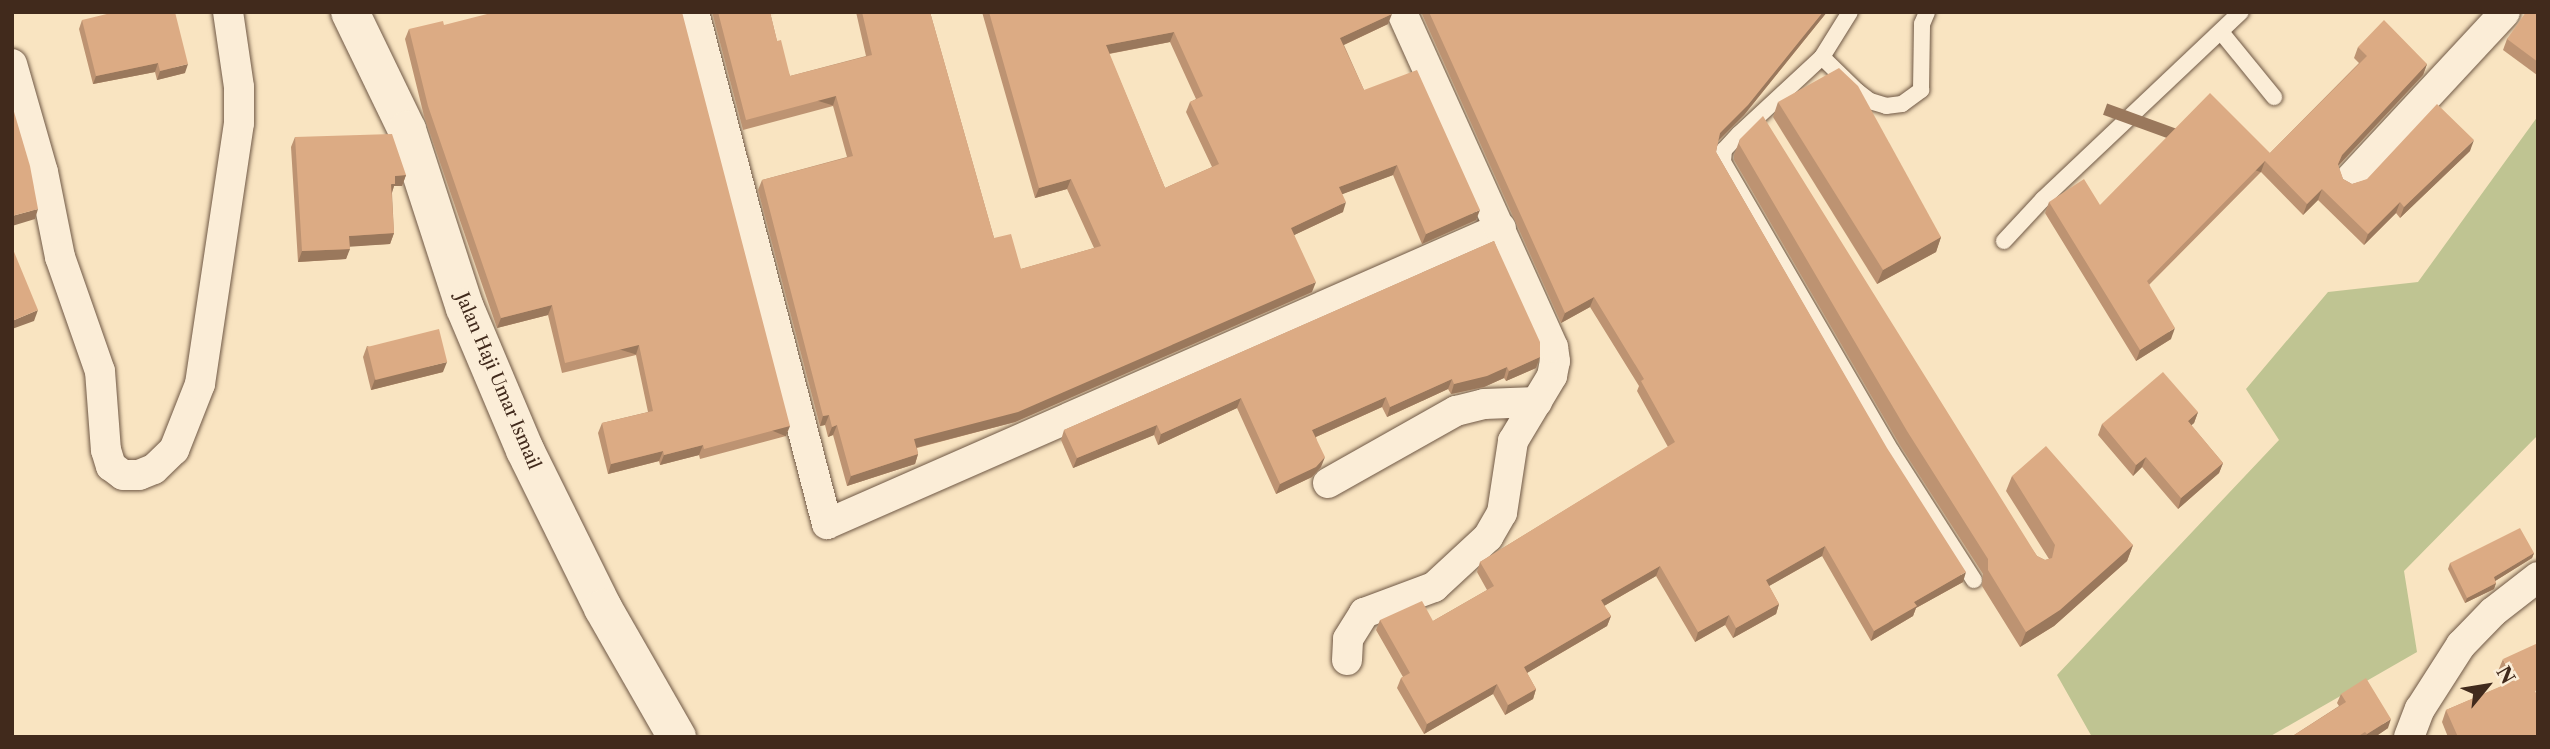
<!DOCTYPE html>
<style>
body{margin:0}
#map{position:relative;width:2550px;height:749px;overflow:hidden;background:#f9e4c1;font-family:"Libre Caslon Text",serif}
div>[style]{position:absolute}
.green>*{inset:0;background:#bfc492}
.roads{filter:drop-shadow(0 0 2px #6f5845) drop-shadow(0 0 2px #6f5845)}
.service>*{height:16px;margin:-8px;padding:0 8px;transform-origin:8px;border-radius:8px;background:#fbedd7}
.minor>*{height:30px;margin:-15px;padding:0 15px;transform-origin:15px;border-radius:15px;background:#fbedd7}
.secondary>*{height:38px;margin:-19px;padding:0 19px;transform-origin:19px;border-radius:19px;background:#fbedd7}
.wall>*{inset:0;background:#bd9372}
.shaded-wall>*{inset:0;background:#9a785c;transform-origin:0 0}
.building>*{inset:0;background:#dcab84;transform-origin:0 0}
span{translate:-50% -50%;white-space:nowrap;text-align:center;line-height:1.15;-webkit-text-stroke:6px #fbedd7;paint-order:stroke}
.street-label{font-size:18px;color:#412a1c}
.frame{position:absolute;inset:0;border:14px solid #412a1c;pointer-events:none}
.north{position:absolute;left:2452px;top:651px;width:70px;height:70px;-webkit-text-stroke:5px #fbedd7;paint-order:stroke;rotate:60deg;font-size:19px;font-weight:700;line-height:28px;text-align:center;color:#412a1c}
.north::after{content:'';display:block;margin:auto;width:24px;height:32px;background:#412a1c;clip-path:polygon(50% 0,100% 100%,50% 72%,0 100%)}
</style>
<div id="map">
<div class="green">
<div style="clip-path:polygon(2538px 116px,2538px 435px,2404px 571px,2417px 652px,2269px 737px,2092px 737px,2057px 675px,2279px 440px,2246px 389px,2328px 292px,2418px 282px)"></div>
</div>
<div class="roads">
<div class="service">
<div style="left:1850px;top:12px;width:53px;rotate:121.9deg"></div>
<div style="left:1822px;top:57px;width:49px;rotate:44.2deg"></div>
<div style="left:1857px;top:91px;width:16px;rotate:38deg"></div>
<div style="left:1870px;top:101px;width:17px;rotate:17deg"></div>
<div style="left:1886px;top:106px;width:16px;rotate:-7deg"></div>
<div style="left:1902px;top:104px;width:24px;rotate:-36deg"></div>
<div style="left:1921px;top:90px;width:66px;rotate:-89.1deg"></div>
<div style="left:1922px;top:24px;width:13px;rotate:-67deg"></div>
<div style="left:2221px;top:32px;width:84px;rotate:50.8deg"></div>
<div style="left:1822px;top:57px;width:113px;rotate:137.1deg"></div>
<div style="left:1739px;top:134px;width:22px;rotate:133deg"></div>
<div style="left:1724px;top:150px;width:12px;rotate:95deg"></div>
<div style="left:1723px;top:162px;width:336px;rotate:59.8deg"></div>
<div style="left:1892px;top:452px;width:152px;rotate:57.4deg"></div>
<div style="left:2004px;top:241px;width:57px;rotate:-47.1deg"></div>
<div style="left:2043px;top:199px;width:272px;rotate:-43.4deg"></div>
</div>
<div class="minor">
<div style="left:694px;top:12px;width:529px;rotate:75.44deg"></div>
<div style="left:827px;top:524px;width:736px;rotate:-23.71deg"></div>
<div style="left:12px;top:64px;width:112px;rotate:74deg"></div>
<div style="left:43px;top:172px;width:87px;rotate:78.7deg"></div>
<div style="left:60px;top:257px;width:121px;rotate:70.7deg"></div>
<div style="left:100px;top:371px;width:79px;rotate:85.7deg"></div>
<div style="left:106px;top:450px;width:17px;rotate:73deg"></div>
<div style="left:111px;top:466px;width:15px;rotate:37deg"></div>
<div style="left:123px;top:475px;width:16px"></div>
<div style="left:139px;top:475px;width:16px;rotate:-22deg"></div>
<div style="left:154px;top:469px;width:28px;rotate:-44deg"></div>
<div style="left:174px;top:450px;width:71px;rotate:-68.5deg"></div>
<div style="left:200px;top:384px;width:264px;rotate:-81.5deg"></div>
<div style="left:239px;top:123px;width:36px;rotate:-90deg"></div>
<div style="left:239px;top:87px;width:76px;rotate:-98.3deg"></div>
<div style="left:2351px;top:178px;width:226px;rotate:-47.1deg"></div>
<div style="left:1328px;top:483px;width:147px;rotate:-29.4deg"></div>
<div style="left:1456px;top:411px;width:29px;rotate:-14deg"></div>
<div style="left:1484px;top:404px;width:53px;rotate:-2.2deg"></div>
<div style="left:1347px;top:660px;width:21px;rotate:-87deg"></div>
<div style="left:1348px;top:639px;width:31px;rotate:-58deg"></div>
<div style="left:1364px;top:613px;width:75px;rotate:-20.4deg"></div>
<div style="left:1434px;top:587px;width:74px;rotate:-42.8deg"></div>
<div style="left:1488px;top:537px;width:28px;rotate:-60deg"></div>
<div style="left:1502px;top:513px;width:73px;rotate:-81.3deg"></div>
<div style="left:1513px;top:441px;width:76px;rotate:-59deg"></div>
<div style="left:1552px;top:376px;width:15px;rotate:-79deg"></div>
<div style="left:1555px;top:361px;width:14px;rotate:-98deg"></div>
<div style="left:1553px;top:347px;width:367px;rotate:-114.3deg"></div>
<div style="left:2409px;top:737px;width:30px;rotate:-69deg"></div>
<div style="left:2420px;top:709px;width:76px;rotate:-57.4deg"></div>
<div style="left:2461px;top:645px;width:46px;rotate:-45.9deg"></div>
<div style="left:2493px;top:612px;width:57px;rotate:-37.9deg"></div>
</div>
<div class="secondary">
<div style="left:350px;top:12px;width:131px;rotate:64.2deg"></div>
<div style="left:407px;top:130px;width:187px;rotate:72deg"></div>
<div style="left:465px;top:308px;width:154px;rotate:67.1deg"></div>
<div style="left:525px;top:450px;width:176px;rotate:63.7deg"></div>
<div style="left:603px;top:608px;width:149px;rotate:60.2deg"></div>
</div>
</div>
<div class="wall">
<div style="clip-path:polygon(evenodd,712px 12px,770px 12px,777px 41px,790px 76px,866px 56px,856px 12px,930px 12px,994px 238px,1021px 269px,1094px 248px,1067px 189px,1035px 198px,982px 12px,1391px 12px,1388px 24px,1344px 45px,1364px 90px,1476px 220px,1422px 244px,1393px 175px,1342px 194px,1343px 212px,1294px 235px,1312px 292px,1015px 422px,917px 448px,918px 454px,915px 464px,847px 486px,833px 435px,828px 437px,825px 425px,820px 426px,758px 190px,762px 180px,847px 157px,833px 106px,743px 130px,712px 12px,1170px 42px,1196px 99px,1190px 102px,1186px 112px,1212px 167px,1165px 188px,1109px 54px,1170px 42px)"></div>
<div style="clip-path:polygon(1421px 12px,1827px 12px,1744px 115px,1718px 141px,1716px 152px,1963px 582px,1916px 608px,1913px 616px,1871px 641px,1822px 556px,1769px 586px,1779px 604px,1776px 614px,1733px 638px,1725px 625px,1695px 642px,1656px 576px,1604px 606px,1611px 616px,1607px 626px,1527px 673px,1536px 689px,1533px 699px,1505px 715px,1493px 694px,1424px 734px,1397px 688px,1401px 678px,1403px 677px,1376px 630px,1380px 620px,1433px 621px,1487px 590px,1477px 572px,1480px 562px,1668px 447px,1637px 391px,1639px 386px,1590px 307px,1561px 323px)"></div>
<div style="clip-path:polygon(2538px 12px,2537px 75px,2503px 50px,2507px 39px)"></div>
<div style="clip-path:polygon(82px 20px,185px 73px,157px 80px,155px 72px,93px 84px,79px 29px)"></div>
<div style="clip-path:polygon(409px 29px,786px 436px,700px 459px,699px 455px,660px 465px,659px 461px,608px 474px,598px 433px,602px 423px,648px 412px,636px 355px,562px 373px,548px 315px,497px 328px,424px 116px,405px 39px)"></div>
<div style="clip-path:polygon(2358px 47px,2427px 64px,2423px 75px,2338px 166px,2343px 179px,2352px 184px,2470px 151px,2400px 218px,2396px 213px,2364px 245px,2318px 200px,2303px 215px,2261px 172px,2149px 285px,2171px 339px,2136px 361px,2045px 213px,2049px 202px,2100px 205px,2270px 153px,2359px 63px,2354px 58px)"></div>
<div style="clip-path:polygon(1778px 102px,1941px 237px,1936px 252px,1877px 284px,1773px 117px)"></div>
<div style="clip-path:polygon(295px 137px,406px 175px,402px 186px,394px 186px,392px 193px,394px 233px,390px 244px,350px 246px,346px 259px,298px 262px,291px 147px)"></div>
<div style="clip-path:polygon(1740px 139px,2037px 556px,2045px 560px,2049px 559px,2006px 491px,2012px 476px,2133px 545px,2127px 561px,2054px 626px,2020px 647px,1982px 586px,1983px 574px,1901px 447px,1734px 160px,1734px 155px)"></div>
<div style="clip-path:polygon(1494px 241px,1540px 357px,1536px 368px,1506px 381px,1504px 378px,1484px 387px,1451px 394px,1448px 389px,1387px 417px,1382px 407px,1316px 437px,1321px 467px,1312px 477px,1276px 494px,1237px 408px,1158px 445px,1154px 435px,1073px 468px,1061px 440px,1064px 430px)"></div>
<div style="clip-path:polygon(367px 346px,443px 372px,371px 390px,363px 357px)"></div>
<div style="clip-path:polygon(2198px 412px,2194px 423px,2191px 425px,2223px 463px,2219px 473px,2178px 509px,2142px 467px,2133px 476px,2098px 435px,2102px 424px)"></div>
<div style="clip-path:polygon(2534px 553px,2532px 558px,2495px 581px,2496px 583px,2494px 589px,2465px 603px,2448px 569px,2450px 563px)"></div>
<div style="clip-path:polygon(2503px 659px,2538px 737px,2448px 737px,2442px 722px,2446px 710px,2505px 685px,2498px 671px)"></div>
<div style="clip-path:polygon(2341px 694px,2388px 728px,2375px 737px,2291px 737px,2339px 706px,2337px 703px)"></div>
</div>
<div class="shaded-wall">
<div style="clip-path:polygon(1823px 12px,1827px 12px,1744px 115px,1716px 143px,1720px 133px)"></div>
<div style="clip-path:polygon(1392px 14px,1388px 24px,1337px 48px,1340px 38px)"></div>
<div style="clip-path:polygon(1174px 32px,1170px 42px,1102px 55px,1106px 45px)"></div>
<div style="clip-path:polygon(158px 63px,155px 72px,93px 84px,96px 76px)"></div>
<div style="clip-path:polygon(188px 64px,185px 73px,157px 80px,160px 71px)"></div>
<div style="clip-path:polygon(2427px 64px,2423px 75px,2338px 166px,2338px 164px,2342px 155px)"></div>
<div style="left:836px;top:96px;width:10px;height:93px;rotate:107deg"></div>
<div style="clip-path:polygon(2474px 140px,2470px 151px,2400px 218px,2404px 207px)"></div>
<div style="left:2265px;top:161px;width:12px;height:168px;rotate:110deg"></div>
<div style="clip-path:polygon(1397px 165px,1393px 175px,1335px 197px,1339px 187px)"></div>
<div style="clip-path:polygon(406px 175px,402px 186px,394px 186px,391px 195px,387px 195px,395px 176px)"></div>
<div style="clip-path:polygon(1071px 179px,1067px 189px,1035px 198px,1039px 188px)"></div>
<div style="clip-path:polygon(2322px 189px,2318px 200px,2303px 215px,2307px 204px)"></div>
<div style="clip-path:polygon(1346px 202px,1343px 212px,1288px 238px,1291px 228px)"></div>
<div style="clip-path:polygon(2400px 202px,2396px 213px,2364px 245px,2368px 234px)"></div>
<div style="clip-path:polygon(38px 209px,35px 219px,12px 226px,12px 216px)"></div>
<div style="clip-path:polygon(1480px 210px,1476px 220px,1422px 244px,1426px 234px)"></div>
<div style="clip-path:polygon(394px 233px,390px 244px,346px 247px,349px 236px)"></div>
<div style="clip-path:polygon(1941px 237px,1936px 252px,1877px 284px,1883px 270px)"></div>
<div style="clip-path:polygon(350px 249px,346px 259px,298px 262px,302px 251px)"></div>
<div style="clip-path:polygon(1316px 282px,1312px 292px,1015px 422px,911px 449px,914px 439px)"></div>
<div style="clip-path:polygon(1594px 297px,1590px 307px,1561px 323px,1565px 313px)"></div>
<div style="clip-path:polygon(552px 305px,548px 315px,497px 328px,501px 318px)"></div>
<div style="clip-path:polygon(38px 310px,34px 321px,12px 329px,12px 321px)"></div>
<div style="clip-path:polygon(2175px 328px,2171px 339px,2136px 361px,2140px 350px)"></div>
<div style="left:639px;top:345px;width:10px;height:76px;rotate:107deg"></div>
<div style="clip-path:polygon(1540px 357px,1536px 368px,1506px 381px,1509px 371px)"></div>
<div style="clip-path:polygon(447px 362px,443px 372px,371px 390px,375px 379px)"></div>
<div style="clip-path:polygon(1507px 367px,1504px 378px,1484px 387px,1451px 394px,1454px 384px)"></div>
<div style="clip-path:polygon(1452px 379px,1448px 389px,1387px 417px,1390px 407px)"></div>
<div style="clip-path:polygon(1386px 397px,1382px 407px,1309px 440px,1312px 430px)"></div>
<div style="clip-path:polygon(1241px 398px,1237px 408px,1158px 445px,1161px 434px)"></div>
<div style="clip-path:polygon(2198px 412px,2194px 423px,2184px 432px,2188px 421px)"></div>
<div style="clip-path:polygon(829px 415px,825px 425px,820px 426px,823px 416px)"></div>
<div style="clip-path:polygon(837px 425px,833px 435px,828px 437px,832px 427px)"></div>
<div style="clip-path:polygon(1157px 425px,1154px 435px,1073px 468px,1077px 458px)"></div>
<div style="left:790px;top:426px;width:11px;height:89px;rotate:112deg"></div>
<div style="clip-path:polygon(703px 445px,699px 455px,660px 465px,664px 455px)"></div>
<div style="clip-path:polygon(663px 451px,659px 461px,608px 474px,611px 464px)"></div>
<div style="clip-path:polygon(918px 454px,915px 464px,847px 486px,851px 476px)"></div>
<div style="clip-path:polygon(1325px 457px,1321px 467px,1312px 477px,1276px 494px,1280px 484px)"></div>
<div style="clip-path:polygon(2146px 457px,2142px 467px,2133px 476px,2136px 465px)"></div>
<div style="clip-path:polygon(2223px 463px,2219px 473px,2178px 509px,2181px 498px)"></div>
<div style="clip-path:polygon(2133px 545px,2127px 561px,2054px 626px,2020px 647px,2026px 632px)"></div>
<div style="clip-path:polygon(1825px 546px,1822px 556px,1762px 590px,1766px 580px)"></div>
<div style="clip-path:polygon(2534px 553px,2532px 558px,2492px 583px,2494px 577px)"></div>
<div style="clip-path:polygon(1660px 566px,1656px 576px,1597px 610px,1601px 600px)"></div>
<div style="clip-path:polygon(1966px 572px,1963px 582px,1916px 608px,1913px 616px,1871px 641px,1874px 631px,1914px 602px)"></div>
<div style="clip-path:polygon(2496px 583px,2494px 589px,2465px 603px,2467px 598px)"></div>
<div style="clip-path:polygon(1779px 604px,1776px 614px,1733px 638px,1736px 628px)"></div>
<div style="clip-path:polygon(1729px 615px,1725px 625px,1695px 642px,1698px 632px)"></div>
<div style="clip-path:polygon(1611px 616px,1607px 626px,1520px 677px,1524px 667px)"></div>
<div style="clip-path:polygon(1497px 684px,1493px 694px,1424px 734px,1427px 724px)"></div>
<div style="clip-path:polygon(1536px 689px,1533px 699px,1505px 715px,1508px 705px)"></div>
<div style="clip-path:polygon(2391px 719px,2388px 728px,2375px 737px,2366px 737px,2367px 734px)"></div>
</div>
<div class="building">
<div style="clip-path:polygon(115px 12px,175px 12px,188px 64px,160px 71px,158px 63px,96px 76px,82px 20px)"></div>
<div style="clip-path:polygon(495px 12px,682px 12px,790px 426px,704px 449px,703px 445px,664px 455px,663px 451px,611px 464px,602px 423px,653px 411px,639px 345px,565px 363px,552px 305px,501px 318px,428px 106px,409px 29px,443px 21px,444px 25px)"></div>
<div style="clip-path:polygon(evenodd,718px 12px,770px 12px,777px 41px,781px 40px,790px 76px,872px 55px,862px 12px,930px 12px,994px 238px,1011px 234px,1021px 269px,1101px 246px,1071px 179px,1039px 188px,989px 12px,1391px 12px,1392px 14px,1340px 38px,1364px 90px,1417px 70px,1480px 210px,1426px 234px,1397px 165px,1339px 187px,1346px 202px,1291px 228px,1316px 282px,1018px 412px,914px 439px,918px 454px,851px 476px,837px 425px,832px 427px,829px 415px,823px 416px,762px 180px,853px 156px,836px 96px,746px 120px,718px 12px,1174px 32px,1203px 96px,1190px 102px,1219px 164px,1165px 188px,1106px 45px,1174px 32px)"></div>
<div style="clip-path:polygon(1429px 12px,1823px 12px,1748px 105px,1720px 133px,1716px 152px,1887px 448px,1966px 572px,1914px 602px,1917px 606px,1874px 631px,1825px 546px,1766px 580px,1779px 604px,1736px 628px,1729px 615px,1698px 632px,1660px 566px,1601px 600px,1611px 616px,1524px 667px,1536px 689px,1508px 705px,1497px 684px,1427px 724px,1401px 678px,1410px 673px,1380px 620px,1422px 601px,1433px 621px,1494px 586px,1480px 562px,1675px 442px,1641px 381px,1644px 379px,1594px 297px,1565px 313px)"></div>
<div style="clip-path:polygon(2526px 12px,2538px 12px,2538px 62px,2507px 39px)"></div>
<div style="clip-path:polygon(2384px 20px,2427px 64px,2342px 155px,2338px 164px,2343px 179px,2352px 184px,2367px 179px,2437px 104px,2474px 140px,2404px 207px,2400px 202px,2368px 234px,2322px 189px,2307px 204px,2265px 161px,2147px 281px,2175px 328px,2140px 350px,2049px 202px,2084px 179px,2100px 205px,2210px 93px,2270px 153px,2367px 56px,2358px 47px)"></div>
<div style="clip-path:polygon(1839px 68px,1858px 86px,1941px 237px,1883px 270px,1778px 102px)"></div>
<div style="clip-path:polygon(12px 105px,30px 166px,38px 209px,12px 216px)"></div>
<div style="clip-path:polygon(1763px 116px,2037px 556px,2045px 560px,2052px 558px,2055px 545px,2012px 476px,2046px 446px,2133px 545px,2060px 610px,2026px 632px,1988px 570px,1988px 559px,1907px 431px,1739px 144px,1740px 139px)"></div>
<div style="clip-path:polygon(392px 134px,406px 175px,395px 176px,395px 184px,391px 184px,394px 233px,349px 236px,350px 249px,302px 251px,295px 137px)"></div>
<div style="clip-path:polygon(1494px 241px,1540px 342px,1540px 357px,1509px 371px,1507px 367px,1487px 376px,1454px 384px,1452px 379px,1390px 407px,1386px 397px,1312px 430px,1325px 457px,1316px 467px,1280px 484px,1241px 398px,1161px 434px,1157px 425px,1077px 458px,1064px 430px)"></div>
<div style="clip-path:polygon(12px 247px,38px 310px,12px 321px)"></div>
<div style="left:439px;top:329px;width:34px;height:74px;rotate:76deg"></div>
<div style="clip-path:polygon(2163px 372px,2198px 412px,2188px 421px,2223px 463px,2181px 498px,2146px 457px,2136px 465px,2102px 424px)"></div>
<div style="clip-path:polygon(2520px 528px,2534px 553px,2494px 577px,2496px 583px,2467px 598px,2450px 563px)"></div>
<div style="clip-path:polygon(2538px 643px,2538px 690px,2535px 691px,2538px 697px,2538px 737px,2458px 737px,2446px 710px,2513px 681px,2503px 659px)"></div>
<div style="clip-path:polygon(2366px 678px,2391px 719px,2367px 734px,2365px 732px,2357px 737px,2291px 737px,2346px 702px,2341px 694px)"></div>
</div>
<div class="street-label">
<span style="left:498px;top:381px;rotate:67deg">Jalan Haji Umar Ismail</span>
</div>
<div class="frame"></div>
<div class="north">N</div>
</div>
